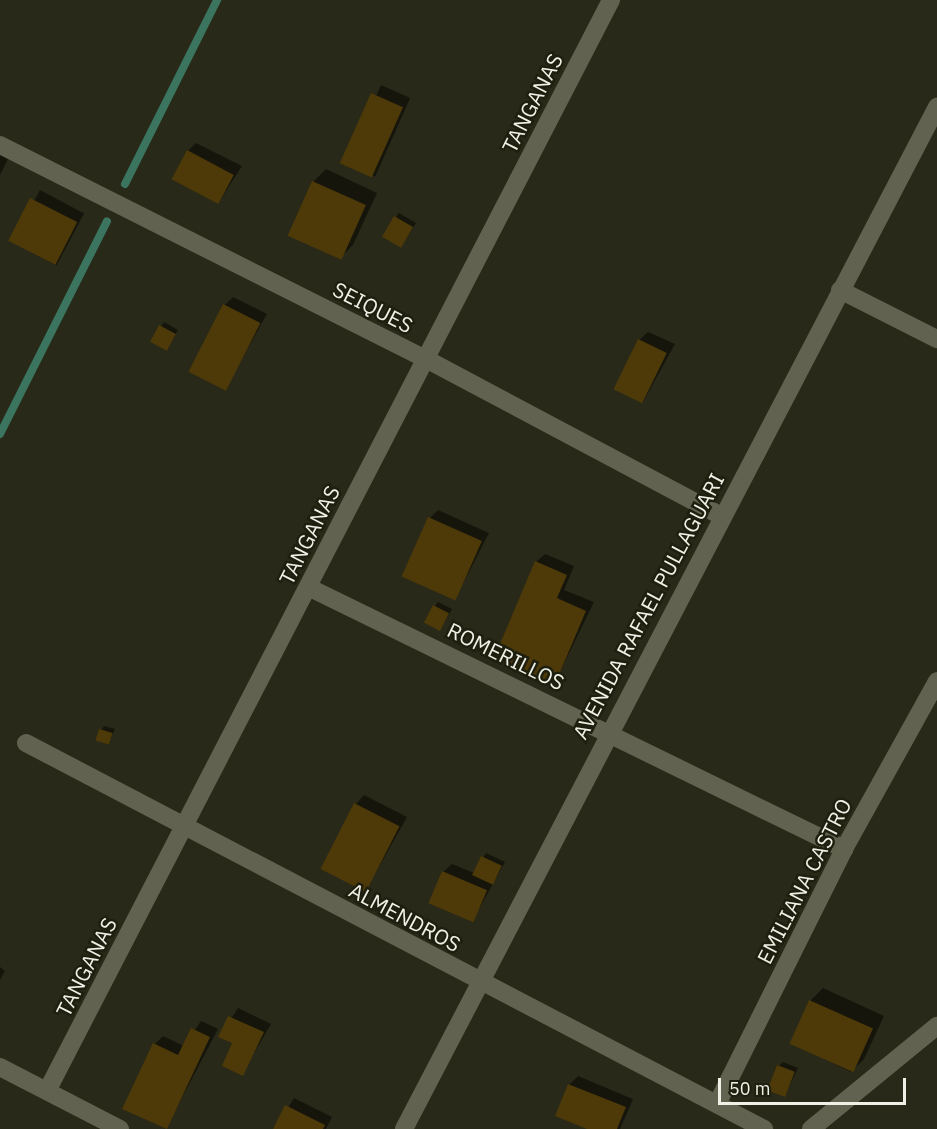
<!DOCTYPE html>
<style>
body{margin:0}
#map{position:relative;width:937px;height:1129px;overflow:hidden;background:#282918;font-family:"IBM Plex Sans",sans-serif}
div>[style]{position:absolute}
.shadow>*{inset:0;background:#0007;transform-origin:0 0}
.stream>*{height:8px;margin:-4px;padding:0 4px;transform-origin:4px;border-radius:4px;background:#3b745f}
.building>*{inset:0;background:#4e3908;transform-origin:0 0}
.street>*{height:18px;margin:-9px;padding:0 9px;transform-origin:9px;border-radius:9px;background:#61624f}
.secondary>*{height:18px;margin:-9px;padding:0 9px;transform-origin:9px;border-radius:9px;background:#61624f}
span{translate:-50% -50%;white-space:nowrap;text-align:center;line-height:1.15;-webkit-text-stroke:5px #1e1f0f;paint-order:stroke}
.street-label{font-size:21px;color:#f0f1e6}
.scale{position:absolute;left:718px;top:1078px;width:188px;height:27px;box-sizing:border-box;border:3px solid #f0f1e6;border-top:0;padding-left:8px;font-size:18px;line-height:21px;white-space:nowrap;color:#f0f1e6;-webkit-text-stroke:4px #1e1f0f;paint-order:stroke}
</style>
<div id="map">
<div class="shadow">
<div style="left:381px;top:85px;width:32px;height:86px;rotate:24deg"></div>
<div style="clip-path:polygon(196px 143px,242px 166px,219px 202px,188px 151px)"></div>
<div style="clip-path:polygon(0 152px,9px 157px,0 175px)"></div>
<div style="clip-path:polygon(326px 169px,377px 193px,353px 245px,340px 258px,289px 234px,314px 181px)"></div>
<div style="left:40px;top:190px;width:50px;height:59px;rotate:28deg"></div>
<div style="clip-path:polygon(399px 213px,416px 223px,404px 242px,396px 217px)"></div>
<div style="clip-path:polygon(233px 297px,267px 314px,225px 389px,225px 305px)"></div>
<div style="left:164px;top:322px;width:16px;height:22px;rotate:30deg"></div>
<div style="clip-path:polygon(648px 332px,675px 344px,643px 402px,639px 340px)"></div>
<div style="clip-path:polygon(438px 510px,489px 533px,455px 599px,430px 518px)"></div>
<div style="clip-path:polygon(545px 554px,574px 566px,564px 590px,594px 602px,555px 682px,536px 562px)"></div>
<div style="clip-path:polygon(438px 602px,452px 609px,440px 629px,435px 606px)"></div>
<div style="clip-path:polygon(104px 726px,115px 729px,108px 742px,97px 739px)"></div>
<div style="clip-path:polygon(364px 795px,407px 817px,366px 890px,356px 804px)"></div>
<div style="clip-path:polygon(486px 853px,505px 862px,473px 920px,443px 872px,452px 864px,474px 873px)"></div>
<div style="clip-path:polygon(0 967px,5px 971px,0 980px)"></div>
<div style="clip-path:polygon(823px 988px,884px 1016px,864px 1059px,851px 1072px,791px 1043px,811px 1000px)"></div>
<div style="clip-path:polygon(238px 1008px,271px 1024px,242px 1074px,234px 1043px,220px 1036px)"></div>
<div style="clip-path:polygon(201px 1021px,218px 1029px,166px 1128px,155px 1044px,163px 1036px,184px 1046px)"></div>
<div style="clip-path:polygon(783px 1062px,798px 1068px,785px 1095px,779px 1066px)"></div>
<div style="clip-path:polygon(578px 1076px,633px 1099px,620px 1129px,591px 1129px,569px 1085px)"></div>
<div style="clip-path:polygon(294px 1098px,332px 1117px,326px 1129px,275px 1129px)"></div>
</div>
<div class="stream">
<div style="left:125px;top:184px;width:206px;rotate:-63.4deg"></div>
<div style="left:0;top:434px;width:238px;rotate:-63.3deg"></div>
</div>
<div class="building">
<div style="left:371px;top:93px;width:35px;height:77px;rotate:24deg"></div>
<div style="left:187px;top:150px;width:53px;height:33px;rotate:28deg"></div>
<div style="left:312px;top:181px;width:59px;height:60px;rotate:24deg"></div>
<div style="left:30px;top:198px;width:53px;height:48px;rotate:27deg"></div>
<div style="left:394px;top:216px;width:22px;height:24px;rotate:30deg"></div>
<div style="left:223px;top:304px;width:42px;height:76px;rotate:27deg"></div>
<div style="left:159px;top:325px;width:19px;height:19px;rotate:28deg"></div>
<div style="left:638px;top:339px;width:32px;height:56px;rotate:26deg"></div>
<div style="left:428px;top:517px;width:59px;height:65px;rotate:24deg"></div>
<div style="clip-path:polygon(535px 561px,567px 575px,557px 598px,586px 611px,555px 684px,494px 658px)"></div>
<div style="left:433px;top:605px;width:18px;height:20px;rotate:27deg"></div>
<div style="left:99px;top:729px;width:14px;height:12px;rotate:17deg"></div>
<div style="left:354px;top:803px;width:51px;height:74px;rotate:27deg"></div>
<div style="left:481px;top:856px;width:23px;height:21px;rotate:25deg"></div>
<div style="left:442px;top:871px;width:49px;height:35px;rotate:23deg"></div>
<div style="left:809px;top:1000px;width:70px;height:48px;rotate:24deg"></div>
<div style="clip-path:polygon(228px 1016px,264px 1032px,243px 1076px,222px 1066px,232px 1043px,218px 1037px)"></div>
<div style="clip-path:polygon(191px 1028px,210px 1037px,167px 1129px,122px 1109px,153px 1043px,178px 1055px)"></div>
<div style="left:777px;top:1065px;width:19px;height:27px;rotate:21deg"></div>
<div style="clip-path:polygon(568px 1084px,626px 1107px,617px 1129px,587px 1129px,555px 1116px)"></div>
<div style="clip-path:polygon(285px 1105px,325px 1125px,323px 1129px,273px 1129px)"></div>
</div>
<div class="street">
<div style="left:0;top:145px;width:477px;rotate:26.7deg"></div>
<div style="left:426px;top:359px;width:334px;rotate:28deg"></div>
<div style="left:840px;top:290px;width:109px;rotate:26.8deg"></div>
<div style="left:308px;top:587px;width:597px;rotate:26.05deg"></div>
<div style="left:26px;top:743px;width:833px;rotate:27.61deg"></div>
<div style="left:0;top:1067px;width:135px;rotate:27.3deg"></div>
<div style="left:47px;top:1091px;width:1228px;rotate:-62.66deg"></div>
<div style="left:717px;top:1104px;width:285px;rotate:-63.5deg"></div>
<div style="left:844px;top:849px;width:192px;rotate:-61deg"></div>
<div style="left:811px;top:1129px;width:163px;rotate:-39.3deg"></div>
</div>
<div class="secondary">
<div style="left:404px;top:1129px;width:1153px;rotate:-62.46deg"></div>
</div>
<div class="street-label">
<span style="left:532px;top:103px;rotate:-63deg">TANGANAS</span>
<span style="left:373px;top:307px;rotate:27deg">SEIQUES</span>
<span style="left:309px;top:535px;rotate:-63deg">TANGANAS</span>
<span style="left:648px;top:606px;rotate:-62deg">AVENIDA RAFAEL PULLAGUARI</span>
<span style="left:506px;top:656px;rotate:26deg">ROMERILLOS</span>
<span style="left:804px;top:881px;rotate:-63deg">EMILIANA CASTRO</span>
<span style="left:405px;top:917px;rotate:28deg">ALMENDROS</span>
<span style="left:86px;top:967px;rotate:-63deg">TANGANAS</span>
</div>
<div class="scale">50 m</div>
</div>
